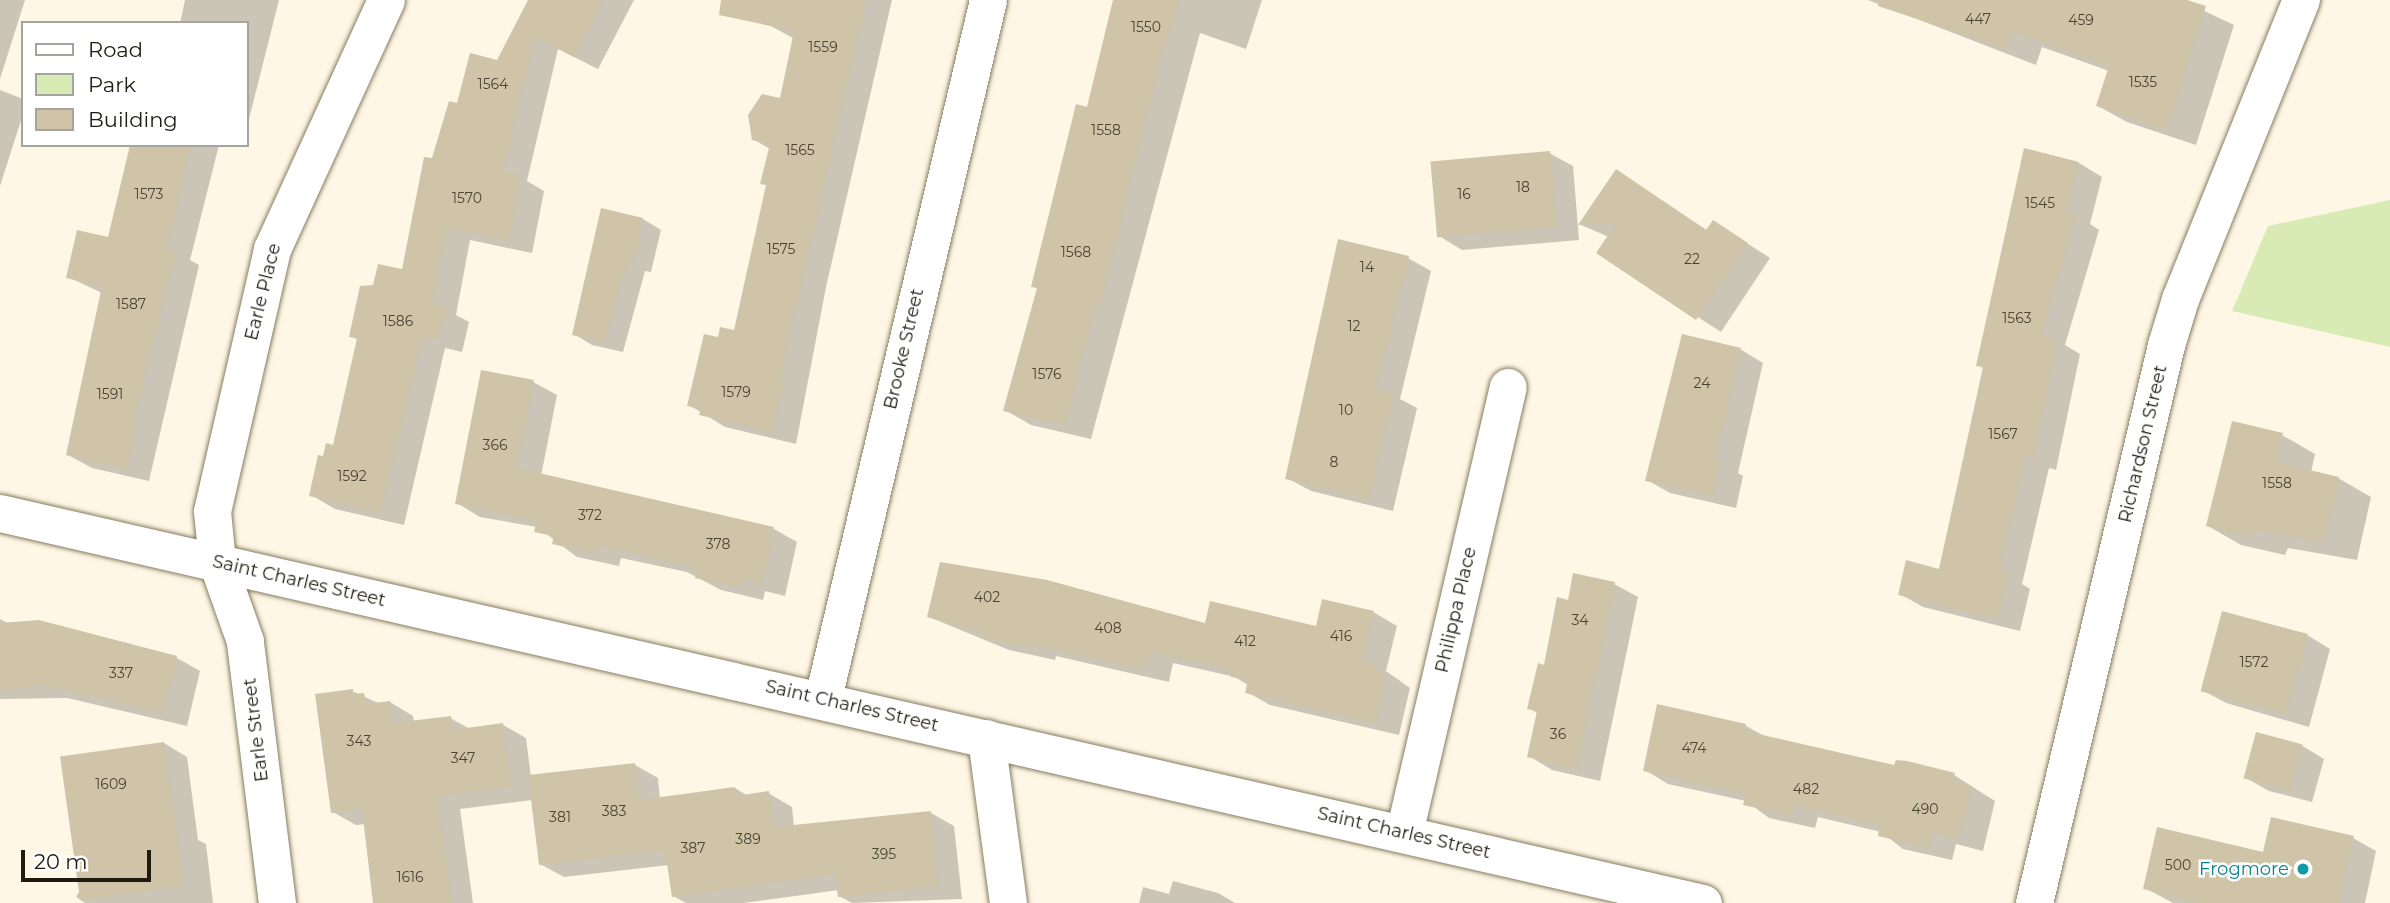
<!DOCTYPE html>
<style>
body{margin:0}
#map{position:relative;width:2390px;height:903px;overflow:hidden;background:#fef7e5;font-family:Montserrat,sans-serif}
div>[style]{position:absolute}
.green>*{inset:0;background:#d9ebb5}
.shadow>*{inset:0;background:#0003}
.building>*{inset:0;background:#cfc4a7;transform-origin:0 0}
.roads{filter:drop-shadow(0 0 2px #877c61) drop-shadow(0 0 2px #877c61)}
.street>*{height:37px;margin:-18.5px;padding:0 18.5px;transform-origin:18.5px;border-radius:18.5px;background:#fff}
.dots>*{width:19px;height:19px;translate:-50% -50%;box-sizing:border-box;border:4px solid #fff;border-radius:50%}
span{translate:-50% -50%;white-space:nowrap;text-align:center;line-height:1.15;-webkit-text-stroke:5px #fff;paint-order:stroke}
.number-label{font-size:14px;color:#4b4536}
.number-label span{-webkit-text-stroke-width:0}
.street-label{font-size:18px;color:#1f1b10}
.culture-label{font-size:18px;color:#0d838f}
.right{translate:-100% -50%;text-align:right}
.legend{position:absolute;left:21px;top:21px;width:228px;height:126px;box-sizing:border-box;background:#fff;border:2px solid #a5a49f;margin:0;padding:9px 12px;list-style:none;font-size:21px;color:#1f1b10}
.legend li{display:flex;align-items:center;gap:14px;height:35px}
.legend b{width:35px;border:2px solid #a5a49f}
.scale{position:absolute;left:21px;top:850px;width:130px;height:32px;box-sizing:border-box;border:4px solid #1f1b10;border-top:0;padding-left:9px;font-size:21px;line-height:24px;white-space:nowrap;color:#1f1b10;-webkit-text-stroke:5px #fff;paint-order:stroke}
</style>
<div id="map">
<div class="green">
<div style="clip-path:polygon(2390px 200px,2390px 347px,2232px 311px,2268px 226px)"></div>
</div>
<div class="shadow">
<div style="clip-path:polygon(0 0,25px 0,0 79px)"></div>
<div style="clip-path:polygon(185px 0,279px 0,249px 119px,247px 23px,180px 23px)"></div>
<div style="clip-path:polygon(530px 0,634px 0,598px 69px,558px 49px,527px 181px,544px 191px,532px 253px,470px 240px,456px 315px,469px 322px,462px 352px,445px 348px,404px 525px,335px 509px,311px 495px,324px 458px,335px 447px,358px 340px,351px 336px,375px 287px,403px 271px,433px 160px,459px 105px,498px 62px)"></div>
<div style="clip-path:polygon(775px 0,892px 0,826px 287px,796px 444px,725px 427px,689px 405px,719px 339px,735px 332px,767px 186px,770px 149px,753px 139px,782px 100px,793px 38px,769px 25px)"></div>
<div style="clip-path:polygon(1114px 0,1262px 0,1246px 49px,1200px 33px,1091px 439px,1031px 425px,1005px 410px,1039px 289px,1033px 286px,1088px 109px)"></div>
<div style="clip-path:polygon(1868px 0,2181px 0,2234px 25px,2196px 145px,2127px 122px,2098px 106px,2109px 71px,2042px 47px,2036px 65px)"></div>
<div style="clip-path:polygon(0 90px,23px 99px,23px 114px,0 186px)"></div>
<div style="clip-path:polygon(131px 145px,219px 145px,190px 260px,199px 265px,149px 481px,92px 468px,68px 455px,102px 293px,68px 277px,109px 239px)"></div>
<div style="clip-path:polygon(2026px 151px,2079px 163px,2102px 177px,2090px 224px,2099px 230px,2065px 345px,2080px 354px,2056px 470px,2049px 468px,2022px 584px,2030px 589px,2020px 631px,1923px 607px,1900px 594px,1941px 571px,1985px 369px,1978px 365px)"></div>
<div style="clip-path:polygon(1549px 153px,1573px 166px,1579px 240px,1462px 250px,1439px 236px)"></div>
<div style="clip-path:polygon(1617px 171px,1708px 231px,1714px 222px,1770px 258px,1721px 332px,1599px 253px,1609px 237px,1581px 225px)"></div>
<div style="clip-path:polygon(602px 210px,643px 219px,661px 230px,651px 272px,645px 271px,623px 352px,592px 345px,574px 334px)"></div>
<div style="clip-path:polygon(1408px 258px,1431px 271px,1400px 399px,1417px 408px,1393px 511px,1311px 491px,1287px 478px)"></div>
<div style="clip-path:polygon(1740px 349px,1763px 363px,1738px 473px,1743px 476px,1736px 508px,1670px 493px,1647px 480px)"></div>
<div style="clip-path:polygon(533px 382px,557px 395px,541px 476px,774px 529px,797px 542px,785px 596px,765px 591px,763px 600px,721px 590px,687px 572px,621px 558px,619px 566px,577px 557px,537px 527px,480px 517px,457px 503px)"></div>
<div style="clip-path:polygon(2282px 435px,2315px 454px,2311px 472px,2338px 478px,2371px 497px,2357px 560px,2288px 548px,2285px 555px,2241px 545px,2208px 526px)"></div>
<div style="clip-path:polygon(1614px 584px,1638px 597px,1600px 781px,1552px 770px,1529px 756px,1539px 714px,1529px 708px,1569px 602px)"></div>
<div style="clip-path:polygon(1373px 612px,1397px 626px,1386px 671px,1410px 688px,1399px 735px,1270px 705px,1247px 692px,1248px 685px,1235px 677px,1173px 663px,1169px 682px,1056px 656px,1055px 660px,1009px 650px,929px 617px,1317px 628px)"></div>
<div style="clip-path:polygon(0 619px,9px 624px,39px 622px,177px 658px,200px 671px,187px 726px,67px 698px,0 699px)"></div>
<div style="clip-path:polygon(2307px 635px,2330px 649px,2309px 727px,2226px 703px,2202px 690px)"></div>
<div style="clip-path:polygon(352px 691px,380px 704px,390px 702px,413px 716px,414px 722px,450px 718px,470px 729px,503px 725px,526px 738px,531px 777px,635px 765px,658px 778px,660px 799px,735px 788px,748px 796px,768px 793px,792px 807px,794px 827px,931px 813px,954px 826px,962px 899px,852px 903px,839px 896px,839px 890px,743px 903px,686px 903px,673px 896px,669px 865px,564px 877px,540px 864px,533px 800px,460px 809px,473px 903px,375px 903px,366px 824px,356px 825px,333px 812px)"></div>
<div style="clip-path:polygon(1746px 726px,1766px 737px,1896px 768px,1954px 775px,1995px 801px,1983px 851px,1956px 844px,1952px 860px,1903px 849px,1881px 832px,1818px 817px,1815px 828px,1769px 818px,1746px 801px,1668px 784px,1645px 770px)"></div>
<div style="clip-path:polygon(164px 743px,187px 757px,198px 840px,206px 844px,213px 903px,85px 903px,76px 897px)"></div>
<div style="clip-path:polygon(2301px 745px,2324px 759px,2312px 802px,2269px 791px,2246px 778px)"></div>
<div style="clip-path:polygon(2353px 838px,2376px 851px,2365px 903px,2173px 903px,2145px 888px,2264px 854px)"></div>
<div style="clip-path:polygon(1173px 881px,1218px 893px,1235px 903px,1139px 903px,1143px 887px,1169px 894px)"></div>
</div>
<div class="building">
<div style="clip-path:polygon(528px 0,604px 0,574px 57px,535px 37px,503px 172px,521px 175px,509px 241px,447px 228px,432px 304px,446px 307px,439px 340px,422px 336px,381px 513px,309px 496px,318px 455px,323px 456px,326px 443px,333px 445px,357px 338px,349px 337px,360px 286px,373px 285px,378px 264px,402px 269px,424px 157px,432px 158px,449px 101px,457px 103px,470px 53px,497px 60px)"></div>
<div style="clip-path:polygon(721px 0,866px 0,780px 378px,784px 379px,773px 432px,699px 415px,701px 409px,687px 406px,704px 334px,718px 337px,720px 327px,734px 330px,766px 185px,760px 184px,770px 144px,752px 140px,748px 115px,762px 94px,780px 98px,794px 31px,719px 15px)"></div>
<div style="clip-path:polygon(1113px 0,1180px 0,1159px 64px,1101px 303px,1095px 302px,1065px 425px,1003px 411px,1037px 288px,1031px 287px,1076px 104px,1087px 107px)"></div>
<div style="clip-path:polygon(1879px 0,2187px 0,2206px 6px,2167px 130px,2096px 106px,2109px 66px,2013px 32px,2007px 49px,1878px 6px)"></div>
<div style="clip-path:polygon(130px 145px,191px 145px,167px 248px,176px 250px,133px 421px,137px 422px,126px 469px,66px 455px,102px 286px,66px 278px,77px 230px,108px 237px)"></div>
<div style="clip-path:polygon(2024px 148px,2079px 162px,2067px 213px,2077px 215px,2041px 335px,2058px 339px,2033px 458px,2025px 456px,1999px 572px,2008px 573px,1997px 619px,1898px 595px,1906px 560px,1939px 569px,1983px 367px,1976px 366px)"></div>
<div style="left:1550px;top:151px;width:76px;height:120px;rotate:85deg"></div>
<div style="clip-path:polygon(1616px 169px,1706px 230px,1713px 220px,1748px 243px,1696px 320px,1596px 253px,1617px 222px,1578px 225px)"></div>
<div style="clip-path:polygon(601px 208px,643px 218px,633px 263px,627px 262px,604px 343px,572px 335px)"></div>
<div style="clip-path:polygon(1338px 239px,1409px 256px,1376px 389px,1394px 393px,1369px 499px,1285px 479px)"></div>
<div style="clip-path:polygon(1682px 334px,1741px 348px,1715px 460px,1721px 461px,1713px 495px,1645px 481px)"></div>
<div style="clip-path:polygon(481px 370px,534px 380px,517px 468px,774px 527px,762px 584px,741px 579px,739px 588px,695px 578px,697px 569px,662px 560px,597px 545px,595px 554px,552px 544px,554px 536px,534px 532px,537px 520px,455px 504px)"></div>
<div style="clip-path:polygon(2232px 421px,2283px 433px,2276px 462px,2339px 477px,2324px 542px,2255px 530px,2252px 538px,2206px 526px)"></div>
<div style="clip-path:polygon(940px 562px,1047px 580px,1205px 623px,1210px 601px,1316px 626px,1322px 599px,1374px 611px,1362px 661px,1377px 664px,1375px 670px,1387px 673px,1376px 723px,1245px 693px,1248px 680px,1231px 677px,1232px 670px,1150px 651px,1145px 670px,1032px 644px,1031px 648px,984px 638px,984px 633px,927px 617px)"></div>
<div style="clip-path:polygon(1573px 573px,1615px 582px,1577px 769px,1527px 757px,1537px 711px,1527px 709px,1538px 663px,1544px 665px,1557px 597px,1568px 600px)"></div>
<div style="left:2222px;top:611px;width:89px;height:83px;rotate:15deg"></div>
<div style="clip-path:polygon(39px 620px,177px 656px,164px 713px,42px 685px,0 690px,0 623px)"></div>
<div style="clip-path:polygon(353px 689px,353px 694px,364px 693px,366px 704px,390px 701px,393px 723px,451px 716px,452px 730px,503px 723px,511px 787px,438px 796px,452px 903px,373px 903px,362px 809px,331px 813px,315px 694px)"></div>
<div style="clip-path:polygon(1657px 704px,1746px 724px,1745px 731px,1894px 765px,1896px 760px,1907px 761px,1955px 773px,1953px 781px,1972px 786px,1959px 839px,1933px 832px,1929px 848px,1878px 836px,1880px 825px,1794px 805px,1792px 816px,1743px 805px,1746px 794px,1643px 771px)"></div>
<div style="left:2256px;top:732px;width:48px;height:48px;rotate:15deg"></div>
<div style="left:164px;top:742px;width:145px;height:105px;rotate:82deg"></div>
<div style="clip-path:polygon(635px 763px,639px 800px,735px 787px,736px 796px,769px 791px,774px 827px,931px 811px,939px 886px,838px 897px,835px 874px,672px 897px,665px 850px,539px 865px,528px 775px)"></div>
<div style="clip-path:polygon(2271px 817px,2354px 836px,2339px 903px,2199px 903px,2143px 889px,2157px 827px,2263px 852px)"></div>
</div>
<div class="roads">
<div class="street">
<div style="left:0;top:513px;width:1747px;rotate:12.9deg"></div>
<div style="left:823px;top:698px;width:717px;rotate:-76.7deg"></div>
<div style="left:986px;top:738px;width:166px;rotate:82.4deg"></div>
<div style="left:1404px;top:833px;width:458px;rotate:-76.9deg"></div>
<div style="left:277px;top:903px;width:264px;rotate:-97deg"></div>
<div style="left:245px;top:641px;width:84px;rotate:-109.5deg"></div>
<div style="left:217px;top:562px;width:51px;rotate:-95.6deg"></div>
<div style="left:212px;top:511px;width:269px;rotate:-77.1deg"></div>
<div style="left:272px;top:249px;width:274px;rotate:-65.4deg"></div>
<div style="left:2034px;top:903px;width:573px;rotate:-76.69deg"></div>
<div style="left:2166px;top:345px;width:48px;rotate:-73.1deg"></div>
<div style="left:2180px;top:299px;width:323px;rotate:-68deg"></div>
</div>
</div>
<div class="dots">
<div style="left:2303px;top:869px;background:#0f9aa8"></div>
</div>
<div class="number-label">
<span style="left:1978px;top:19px">447</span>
<span style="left:2081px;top:20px">459</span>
<span style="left:1146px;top:27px">1550</span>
<span style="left:823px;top:47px">1559</span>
<span style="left:2143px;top:82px">1535</span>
<span style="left:493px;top:84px">1564</span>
<span style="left:1106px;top:130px">1558</span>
<span style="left:800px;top:150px">1565</span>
<span style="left:1523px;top:187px">18</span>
<span style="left:149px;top:194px">1573</span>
<span style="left:1464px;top:194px">16</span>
<span style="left:467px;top:198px">1570</span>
<span style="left:2040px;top:203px">1545</span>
<span style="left:781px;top:249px">1575</span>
<span style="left:1076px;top:252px">1568</span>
<span style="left:1692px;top:259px">22</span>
<span style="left:1367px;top:267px">14</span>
<span style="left:131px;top:304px">1587</span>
<span style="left:2017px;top:318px">1563</span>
<span style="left:398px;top:321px">1586</span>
<span style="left:1354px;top:326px">12</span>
<span style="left:1047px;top:374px">1576</span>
<span style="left:1702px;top:383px">24</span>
<span style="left:736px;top:392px">1579</span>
<span style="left:110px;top:394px">1591</span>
<span style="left:1346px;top:410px">10</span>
<span style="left:2003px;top:434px">1567</span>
<span style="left:495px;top:445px">366</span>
<span style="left:1334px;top:462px">8</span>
<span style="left:352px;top:476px">1592</span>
<span style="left:2277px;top:483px">1558</span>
<span style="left:590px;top:515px">372</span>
<span style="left:718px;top:544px">378</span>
<span style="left:987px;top:597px">402</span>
<span style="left:1580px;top:620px">34</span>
<span style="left:1108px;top:628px">408</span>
<span style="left:1341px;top:636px">416</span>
<span style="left:1245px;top:641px">412</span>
<span style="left:2254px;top:662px">1572</span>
<span style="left:121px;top:673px">337</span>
<span style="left:1558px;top:734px">36</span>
<span style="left:359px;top:741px">343</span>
<span style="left:1694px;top:748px">474</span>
<span style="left:463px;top:758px">347</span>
<span style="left:111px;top:784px">1609</span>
<span style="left:1806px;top:789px">482</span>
<span style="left:1925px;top:809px">490</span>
<span style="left:614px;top:811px">383</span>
<span style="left:560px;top:817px">381</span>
<span style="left:748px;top:839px">389</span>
<span style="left:693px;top:848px">387</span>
<span style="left:884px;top:854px">395</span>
<span style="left:2178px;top:865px">500</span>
<span style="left:410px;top:877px">1616</span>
</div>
<div class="street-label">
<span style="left:263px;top:292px;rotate:-76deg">Earle Place</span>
<span style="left:904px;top:349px;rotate:-77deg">Brooke Street</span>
<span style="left:2143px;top:444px;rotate:-77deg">Richardson Street</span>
<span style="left:299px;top:581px;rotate:13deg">Saint Charles Street</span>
<span style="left:1456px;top:610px;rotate:-77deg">Philippa Place</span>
<span style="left:852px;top:706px;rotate:13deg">Saint Charles Street</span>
<span style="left:256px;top:730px;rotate:-97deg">Earle Street</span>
<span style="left:1404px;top:833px;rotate:13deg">Saint Charles Street</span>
</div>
<div class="culture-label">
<span class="right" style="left:2289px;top:869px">Frogmore</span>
</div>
<ul class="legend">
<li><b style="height:9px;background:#fff"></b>Road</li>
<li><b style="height:19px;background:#d9ebb5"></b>Park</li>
<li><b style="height:19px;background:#cfc4a7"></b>Building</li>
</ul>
<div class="scale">20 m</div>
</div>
